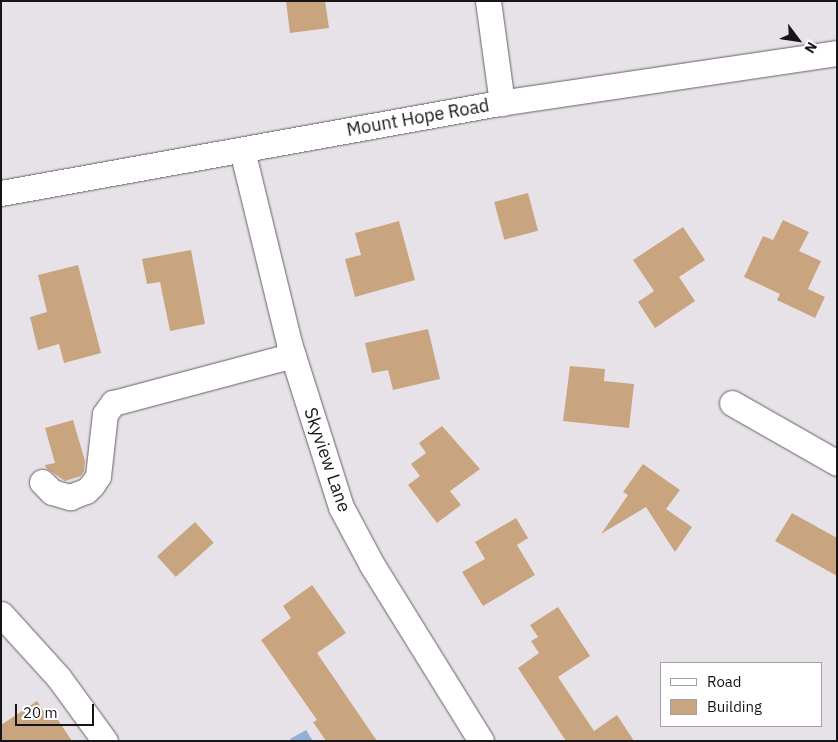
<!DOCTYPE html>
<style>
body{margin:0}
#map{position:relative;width:838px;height:742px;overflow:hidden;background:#e7e2e8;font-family:"IBM Plex Sans",sans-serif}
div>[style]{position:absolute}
.water>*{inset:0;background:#94b0d9}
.building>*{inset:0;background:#c9a57f;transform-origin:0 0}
.roads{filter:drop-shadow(0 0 1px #656166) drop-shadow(0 0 1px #656166)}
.minor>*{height:25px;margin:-12.5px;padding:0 12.5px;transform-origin:12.5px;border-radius:12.5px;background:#fff}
span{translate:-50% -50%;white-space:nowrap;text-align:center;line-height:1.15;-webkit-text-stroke:4px #fff;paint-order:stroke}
.street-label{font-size:18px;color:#161517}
.frame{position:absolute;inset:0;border:2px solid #161517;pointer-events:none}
.legend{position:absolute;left:660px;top:662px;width:162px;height:65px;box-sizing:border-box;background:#fff;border:1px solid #a2a1a2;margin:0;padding:6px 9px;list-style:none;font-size:15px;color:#161517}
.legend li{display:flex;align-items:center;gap:10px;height:25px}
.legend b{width:25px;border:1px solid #a2a1a2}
.north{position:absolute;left:773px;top:15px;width:50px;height:50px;-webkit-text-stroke:4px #fff;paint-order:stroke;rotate:121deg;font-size:14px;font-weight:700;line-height:20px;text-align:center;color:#161517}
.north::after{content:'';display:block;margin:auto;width:18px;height:22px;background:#161517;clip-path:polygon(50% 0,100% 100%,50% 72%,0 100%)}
.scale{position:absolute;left:15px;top:704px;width:79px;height:22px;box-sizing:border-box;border:2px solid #161517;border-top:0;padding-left:6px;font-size:15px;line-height:18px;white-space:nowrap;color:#161517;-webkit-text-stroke:4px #fff;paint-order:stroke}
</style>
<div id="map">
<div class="water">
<div style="clip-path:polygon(306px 730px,313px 741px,291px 741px,290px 739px)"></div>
</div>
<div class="building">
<div style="clip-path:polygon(286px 1px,325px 1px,329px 28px,290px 33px)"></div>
<div style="left:528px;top:193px;width:39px;height:35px;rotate:75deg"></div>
<div style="clip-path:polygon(783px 220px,809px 232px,799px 251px,821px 261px,808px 289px,825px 297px,815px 318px,777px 300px,780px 294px,744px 277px,763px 236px,773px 240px)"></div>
<div style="clip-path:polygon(399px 221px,415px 280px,355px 297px,345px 259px,361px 255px,355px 233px)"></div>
<div style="clip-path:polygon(683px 227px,705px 260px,679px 277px,695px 301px,655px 328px,638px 302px,654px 291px,633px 260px)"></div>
<div style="clip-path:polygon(191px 250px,205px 324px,170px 331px,160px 282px,147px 284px,142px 259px)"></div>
<div style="clip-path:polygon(78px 265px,101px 353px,64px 363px,59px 344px,38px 350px,30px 317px,47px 312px,38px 275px)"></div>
<div style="clip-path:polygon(428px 329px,440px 379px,393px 390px,388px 370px,372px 373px,365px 343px)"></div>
<div style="clip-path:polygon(570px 366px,605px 369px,604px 381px,634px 384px,629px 428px,563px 421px)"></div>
<div style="clip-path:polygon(73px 420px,85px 461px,84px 471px,81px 476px,65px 481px,46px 468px,45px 465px,55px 463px,45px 428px)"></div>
<div style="clip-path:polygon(442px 426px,480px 469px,450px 491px,461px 505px,437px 523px,408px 485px,420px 476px,411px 464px,426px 453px,419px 443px)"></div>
<div style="clip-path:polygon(643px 464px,680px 490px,666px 509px,692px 527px,675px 552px,646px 507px,601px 534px,628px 495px,623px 492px)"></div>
<div style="clip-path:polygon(792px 513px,837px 538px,837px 576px,775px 541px)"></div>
<div style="clip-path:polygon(516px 518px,528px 538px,517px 545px,535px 575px,483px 606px,462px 572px,485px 559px,475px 542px)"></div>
<div style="left:195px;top:522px;width:28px;height:51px;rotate:48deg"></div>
<div style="clip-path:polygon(312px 585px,346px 633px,317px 653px,377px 741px,326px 741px,313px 722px,317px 720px,261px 640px,291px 618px,283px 606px)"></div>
<div style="clip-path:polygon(558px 607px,590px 656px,558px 677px,594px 731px,617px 715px,634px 741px,566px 741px,518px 668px,539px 653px,531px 641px,538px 637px,530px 625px)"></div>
<div style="clip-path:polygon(37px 701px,44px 712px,50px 708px,72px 741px,1px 741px,1px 725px)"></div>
</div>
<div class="roads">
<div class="minor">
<div style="left:488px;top:1px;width:103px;rotate:82.2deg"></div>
<div style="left:242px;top:150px;width:199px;rotate:76.3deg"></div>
<div style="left:289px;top:343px;width:172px;rotate:72.4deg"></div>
<div style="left:341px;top:507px;width:66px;rotate:61.9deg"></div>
<div style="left:372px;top:565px;width:207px;rotate:58.2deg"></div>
<div style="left:1px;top:193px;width:506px;rotate:-10.24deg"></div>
<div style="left:499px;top:103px;width:342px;rotate:-8.4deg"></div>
<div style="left:732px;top:403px;width:121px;rotate:29.7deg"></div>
<div style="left:42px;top:482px;width:14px;rotate:45deg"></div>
<div style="left:52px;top:492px;width:19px;rotate:16deg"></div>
<div style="left:70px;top:497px;width:17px;rotate:-21deg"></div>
<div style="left:86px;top:491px;width:8px;rotate:-45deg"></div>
<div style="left:92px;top:485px;width:11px;rotate:-56deg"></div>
<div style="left:98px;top:476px;width:62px;rotate:-83.6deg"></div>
<div style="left:105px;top:414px;width:14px;rotate:-54deg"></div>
<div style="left:113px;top:403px;width:186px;rotate:-14.9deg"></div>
<div style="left:1px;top:614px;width:86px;rotate:47.8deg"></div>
<div style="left:59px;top:678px;width:78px;rotate:53.9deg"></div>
</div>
</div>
<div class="street-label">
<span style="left:418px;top:118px;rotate:-10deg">Mount Hope Road</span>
<span style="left:327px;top:460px;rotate:71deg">Skyview Lane</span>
</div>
<div class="frame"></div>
<ul class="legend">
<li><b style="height:6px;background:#fff"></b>Road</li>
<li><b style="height:14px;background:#c9a57f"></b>Building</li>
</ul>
<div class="north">N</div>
<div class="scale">20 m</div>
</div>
